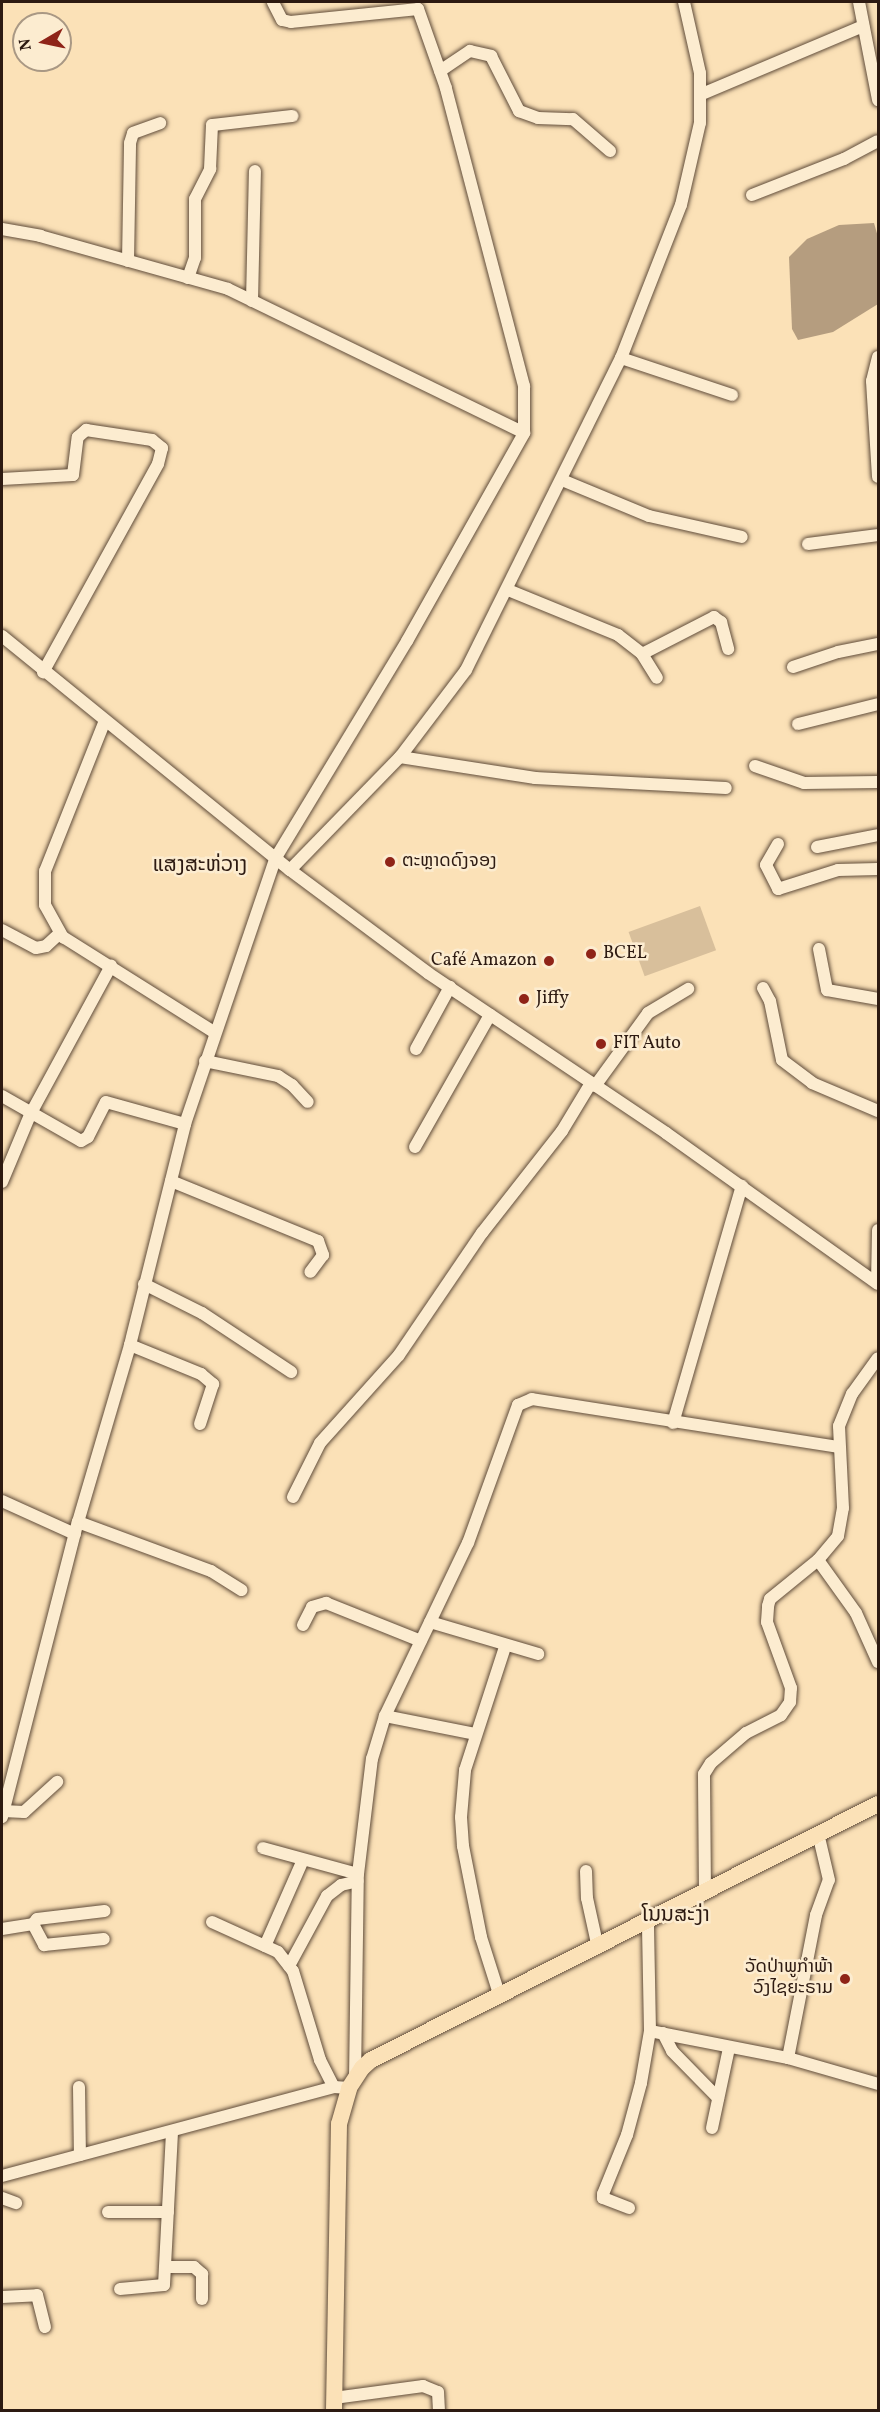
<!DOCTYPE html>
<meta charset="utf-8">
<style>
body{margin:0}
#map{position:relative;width:880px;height:2412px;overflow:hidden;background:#fbe1b7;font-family:Vollkorn,"Noto Sans Lao",serif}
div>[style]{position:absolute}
.green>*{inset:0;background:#d8bf9b;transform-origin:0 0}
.water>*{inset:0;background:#b59d7f}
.roads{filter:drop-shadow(0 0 2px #604c3a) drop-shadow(0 0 2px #604c3a)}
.minor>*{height:12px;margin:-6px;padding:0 6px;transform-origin:6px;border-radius:6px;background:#fcecd0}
.major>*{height:16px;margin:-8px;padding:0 8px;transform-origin:8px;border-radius:8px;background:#fbe1b7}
.dots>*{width:16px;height:16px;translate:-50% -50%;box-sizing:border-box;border:3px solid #fcecd0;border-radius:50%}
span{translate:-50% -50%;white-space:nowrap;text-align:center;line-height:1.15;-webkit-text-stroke:5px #fcecd0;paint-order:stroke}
.poi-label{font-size:18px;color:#2d1a11}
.left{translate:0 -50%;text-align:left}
.right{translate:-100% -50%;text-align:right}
.quarter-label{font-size:21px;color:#2d1a11}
.frame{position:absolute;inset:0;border:3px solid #2d1a11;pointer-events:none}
.north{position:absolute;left:12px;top:12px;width:60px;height:60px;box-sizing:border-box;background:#fcecd0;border:2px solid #a99884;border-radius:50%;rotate:261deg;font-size:16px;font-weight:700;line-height:24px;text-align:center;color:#2d1a11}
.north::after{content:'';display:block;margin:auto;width:21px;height:27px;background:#8f2418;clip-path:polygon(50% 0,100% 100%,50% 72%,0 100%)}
</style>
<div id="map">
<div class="green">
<div style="left:700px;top:906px;width:47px;height:76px;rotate:70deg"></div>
</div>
<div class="water">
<div style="clip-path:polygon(874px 223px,878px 237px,878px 304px,833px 332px,798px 340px,792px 329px,789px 257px,807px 239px,839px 225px)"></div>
</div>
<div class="roads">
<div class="minor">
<div style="left:859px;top:2px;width:100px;rotate:79deg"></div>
<div style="left:440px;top:71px;width:36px;rotate:-34deg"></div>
<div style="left:470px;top:51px;width:22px;rotate:13deg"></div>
<div style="left:491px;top:56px;width:62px;rotate:63deg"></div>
<div style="left:519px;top:111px;width:20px;rotate:20deg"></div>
<div style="left:538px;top:118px;width:35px;rotate:2deg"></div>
<div style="left:573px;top:119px;width:49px;rotate:40.9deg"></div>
<div style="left:702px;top:94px;width:175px;rotate:-22.9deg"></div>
<div style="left:752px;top:195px;width:99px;rotate:-21.4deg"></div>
<div style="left:844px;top:159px;width:38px;rotate:-28deg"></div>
<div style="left:2px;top:229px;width:39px;rotate:10deg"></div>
<div style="left:40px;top:236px;width:195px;rotate:15.7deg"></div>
<div style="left:228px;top:289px;width:329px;rotate:25.9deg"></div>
<div style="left:128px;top:261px;width:118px;rotate:-89deg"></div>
<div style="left:130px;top:143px;width:10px;rotate:-73deg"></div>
<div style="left:133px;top:133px;width:29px;rotate:-20deg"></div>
<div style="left:188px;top:278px;width:21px;rotate:-71deg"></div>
<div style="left:195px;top:258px;width:59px;rotate:-90deg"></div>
<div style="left:195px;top:199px;width:34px;rotate:-63deg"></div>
<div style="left:210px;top:169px;width:44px;rotate:-87.4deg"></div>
<div style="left:212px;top:125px;width:81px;rotate:-6.4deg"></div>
<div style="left:252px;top:301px;width:130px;rotate:-88.7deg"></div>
<div style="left:878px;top:357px;width:25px;rotate:104deg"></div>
<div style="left:872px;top:381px;width:96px;rotate:86.4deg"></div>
<div style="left:621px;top:358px;width:117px;rotate:18.4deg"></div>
<div style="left:2px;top:479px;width:71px;rotate:-3.2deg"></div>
<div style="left:73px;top:475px;width:38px;rotate:-83deg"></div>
<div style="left:78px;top:437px;width:11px;rotate:-41deg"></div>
<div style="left:86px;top:430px;width:67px;rotate:8.6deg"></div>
<div style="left:152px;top:440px;width:13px;rotate:39deg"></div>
<div style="left:162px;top:448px;width:16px;rotate:104deg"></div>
<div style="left:158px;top:464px;width:238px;rotate:118.9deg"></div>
<div style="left:562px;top:480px;width:94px;rotate:22.5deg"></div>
<div style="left:649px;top:516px;width:95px;rotate:12.7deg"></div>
<div style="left:808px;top:544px;width:71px;rotate:-7.3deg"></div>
<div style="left:508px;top:590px;width:119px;rotate:22.2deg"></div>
<div style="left:618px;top:635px;width:31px;rotate:38deg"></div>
<div style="left:642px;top:654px;width:28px;rotate:58deg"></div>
<div style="left:2px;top:636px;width:371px;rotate:39.1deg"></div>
<div style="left:290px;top:870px;width:172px;rotate:36.7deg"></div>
<div style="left:428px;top:973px;width:287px;rotate:33.9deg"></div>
<div style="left:666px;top:1133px;width:260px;rotate:35.5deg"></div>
<div style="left:642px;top:654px;width:81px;rotate:-27.2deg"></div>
<div style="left:714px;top:617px;width:9px;rotate:36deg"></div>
<div style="left:721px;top:622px;width:28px;rotate:75deg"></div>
<div style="left:793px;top:667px;width:47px;rotate:-18.4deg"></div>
<div style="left:838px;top:652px;width:41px;rotate:-11.3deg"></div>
<div style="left:104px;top:723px;width:159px;rotate:111.7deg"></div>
<div style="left:45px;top:871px;width:34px;rotate:90deg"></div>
<div style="left:45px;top:905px;width:37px;rotate:61deg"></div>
<div style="left:63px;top:937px;width:178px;rotate:32.2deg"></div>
<div style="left:798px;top:724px;width:82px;rotate:-14deg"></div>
<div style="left:400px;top:757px;width:137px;rotate:8.8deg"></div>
<div style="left:535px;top:778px;width:191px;rotate:3deg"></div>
<div style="left:755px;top:766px;width:52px;rotate:19.1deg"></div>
<div style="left:804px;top:783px;width:74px;rotate:-0.8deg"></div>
<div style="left:778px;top:844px;width:24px;rotate:120deg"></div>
<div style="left:766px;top:865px;width:27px;rotate:63deg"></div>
<div style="left:778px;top:889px;width:63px;rotate:-17.6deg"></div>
<div style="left:838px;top:870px;width:40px;rotate:-1.4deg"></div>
<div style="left:817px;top:847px;width:62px;rotate:-11.1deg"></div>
<div style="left:290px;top:870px;width:158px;rotate:-45.8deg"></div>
<div style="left:400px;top:757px;width:109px;rotate:-52.8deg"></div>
<div style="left:466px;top:670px;width:348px;rotate:-63.6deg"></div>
<div style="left:621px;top:358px;width:164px;rotate:-68.6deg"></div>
<div style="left:681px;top:205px;width:84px;rotate:-77deg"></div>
<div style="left:700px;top:123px;width:50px;rotate:-90deg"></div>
<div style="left:700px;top:73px;width:73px;rotate:-102.7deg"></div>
<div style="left:2px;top:930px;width:38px;rotate:28deg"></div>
<div style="left:36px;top:948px;width:10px;rotate:-11deg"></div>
<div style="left:46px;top:946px;width:19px;rotate:-43deg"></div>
<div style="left:819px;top:949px;width:42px;rotate:79deg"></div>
<div style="left:827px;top:990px;width:52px;rotate:10deg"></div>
<div style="left:763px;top:988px;width:15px;rotate:62deg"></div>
<div style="left:770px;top:1001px;width:60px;rotate:78.5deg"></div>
<div style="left:782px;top:1060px;width:38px;rotate:37deg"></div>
<div style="left:812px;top:1083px;width:72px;rotate:23deg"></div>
<div style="left:416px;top:1049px;width:71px;rotate:-61.3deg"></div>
<div style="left:205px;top:1061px;width:75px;rotate:11.6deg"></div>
<div style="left:278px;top:1076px;width:17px;rotate:33deg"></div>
<div style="left:292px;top:1085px;width:23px;rotate:47deg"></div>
<div style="left:595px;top:1086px;width:90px;rotate:-54deg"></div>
<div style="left:648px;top:1013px;width:47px;rotate:-31deg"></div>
<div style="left:2px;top:1096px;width:91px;rotate:29.7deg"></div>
<div style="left:81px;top:1141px;width:8px;rotate:-30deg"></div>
<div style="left:88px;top:1137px;width:39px;rotate:-63deg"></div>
<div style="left:106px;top:1102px;width:82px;rotate:15.6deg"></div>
<div style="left:415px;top:1147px;width:152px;rotate:-60.4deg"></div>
<div style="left:171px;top:1181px;width:159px;rotate:22.2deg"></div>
<div style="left:318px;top:1241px;width:15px;rotate:70deg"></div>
<div style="left:323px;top:1255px;width:21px;rotate:127deg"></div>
<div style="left:2px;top:1182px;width:73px;rotate:-67.3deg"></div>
<div style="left:30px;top:1115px;width:170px;rotate:-61.5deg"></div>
<div style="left:877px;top:1283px;width:53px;rotate:-88.9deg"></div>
<div style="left:144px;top:1284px;width:65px;rotate:26.6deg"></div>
<div style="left:202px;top:1313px;width:107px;rotate:33.5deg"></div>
<div style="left:130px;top:1345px;width:77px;rotate:22.2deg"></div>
<div style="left:201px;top:1374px;width:16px;rotate:40deg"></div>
<div style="left:213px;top:1384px;width:42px;rotate:108deg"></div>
<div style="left:673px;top:1423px;width:247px;rotate:-73.8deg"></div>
<div style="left:293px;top:1497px;width:60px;rotate:-63.4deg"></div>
<div style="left:320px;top:1443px;width:118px;rotate:-48.1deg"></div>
<div style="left:399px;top:1355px;width:148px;rotate:-55.8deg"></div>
<div style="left:482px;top:1233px;width:130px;rotate:-51.9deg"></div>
<div style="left:562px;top:1131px;width:56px;rotate:-58.9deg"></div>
<div style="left:2px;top:1501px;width:80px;rotate:24.3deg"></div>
<div style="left:78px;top:1522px;width:142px;rotate:20.2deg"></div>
<div style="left:211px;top:1571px;width:36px;rotate:32deg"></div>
<div style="left:818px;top:1560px;width:65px;rotate:54.4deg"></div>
<div style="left:856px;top:1613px;width:54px;rotate:65.8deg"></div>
<div style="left:430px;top:1622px;width:113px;rotate:16.5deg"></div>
<div style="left:303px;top:1625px;width:20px;rotate:-63deg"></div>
<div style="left:312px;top:1607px;width:15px;rotate:-16deg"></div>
<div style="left:326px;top:1603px;width:102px;rotate:21.8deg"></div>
<div style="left:385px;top:1716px;width:92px;rotate:11.3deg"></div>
<div style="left:3px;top:1811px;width:21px;rotate:3deg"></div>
<div style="left:24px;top:1812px;width:45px;rotate:-42.3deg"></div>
<div style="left:2px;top:1817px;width:305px;rotate:-75.6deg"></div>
<div style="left:78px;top:1522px;width:184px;rotate:-73.6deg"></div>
<div style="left:130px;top:1345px;width:228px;rotate:-76deg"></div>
<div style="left:185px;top:1124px;width:280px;rotate:-71.2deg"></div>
<div style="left:275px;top:859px;width:255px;rotate:-58.8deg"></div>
<div style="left:407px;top:641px;width:239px;rotate:-60.6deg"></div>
<div style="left:524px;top:433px;width:47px;rotate:-90deg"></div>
<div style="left:524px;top:386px;width:308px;rotate:-104.7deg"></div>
<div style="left:446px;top:88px;width:84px;rotate:-109.5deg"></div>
<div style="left:418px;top:9px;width:128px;rotate:174.2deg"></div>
<div style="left:291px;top:22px;width:9px;rotate:-167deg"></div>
<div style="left:282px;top:20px;width:20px;rotate:-117deg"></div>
<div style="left:263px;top:1848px;width:98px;rotate:15.3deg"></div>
<div style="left:586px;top:1871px;width:27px;rotate:88deg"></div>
<div style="left:587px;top:1898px;width:51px;rotate:77.6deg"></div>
<div style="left:705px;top:1893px;width:119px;rotate:-90.5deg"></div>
<div style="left:704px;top:1774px;width:13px;rotate:-58deg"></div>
<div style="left:711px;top:1763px;width:46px;rotate:-40.6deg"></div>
<div style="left:746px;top:1733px;width:39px;rotate:-27deg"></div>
<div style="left:781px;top:1715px;width:16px;rotate:-55deg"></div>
<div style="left:790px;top:1702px;width:14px;rotate:-86deg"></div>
<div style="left:791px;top:1688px;width:70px;rotate:-110deg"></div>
<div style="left:767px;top:1622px;width:16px;rotate:-86deg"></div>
<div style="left:768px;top:1606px;width:7px;rotate:-74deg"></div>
<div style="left:770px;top:1599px;width:62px;rotate:-39.1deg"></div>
<div style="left:818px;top:1560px;width:31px;rotate:-50deg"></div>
<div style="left:838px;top:1536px;width:28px;rotate:-80deg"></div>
<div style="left:843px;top:1508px;width:82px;rotate:-92.8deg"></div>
<div style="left:839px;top:1426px;width:35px;rotate:-68deg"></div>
<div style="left:852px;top:1394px;width:44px;rotate:-54.2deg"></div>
<div style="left:212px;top:1922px;width:72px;rotate:24.4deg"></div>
<div style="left:278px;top:1952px;width:24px;rotate:52deg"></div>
<div style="left:293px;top:1971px;width:93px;rotate:73.1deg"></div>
<div style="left:320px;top:2060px;width:30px;rotate:63deg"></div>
<div style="left:33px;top:1924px;width:24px;rotate:62deg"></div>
<div style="left:44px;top:1945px;width:60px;rotate:-5.7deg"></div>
<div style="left:2px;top:1929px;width:31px;rotate:-9deg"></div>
<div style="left:33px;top:1924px;width:6px;rotate:-51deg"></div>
<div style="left:37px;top:1919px;width:68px;rotate:-6.7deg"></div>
<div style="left:265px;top:1946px;width:94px;rotate:-66.2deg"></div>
<div style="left:289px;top:1966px;width:80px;rotate:-61.5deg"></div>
<div style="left:327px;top:1896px;width:18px;rotate:-38deg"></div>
<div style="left:341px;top:1885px;width:17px;rotate:-13deg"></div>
<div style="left:500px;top:1997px;width:63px;rotate:-107.6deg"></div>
<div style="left:481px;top:1937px;width:93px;rotate:-101.2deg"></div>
<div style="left:463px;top:1846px;width:29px;rotate:-94deg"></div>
<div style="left:461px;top:1817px;width:47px;rotate:-85.1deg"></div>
<div style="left:465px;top:1770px;width:129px;rotate:-72deg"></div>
<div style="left:650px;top:2031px;width:141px;rotate:11.1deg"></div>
<div style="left:788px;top:2058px;width:94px;rotate:16.1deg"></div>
<div style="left:663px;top:2033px;width:20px;rotate:63deg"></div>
<div style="left:672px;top:2051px;width:66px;rotate:45.6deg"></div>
<div style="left:788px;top:2058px;width:146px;rotate:-78.9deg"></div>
<div style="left:816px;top:1915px;width:37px;rotate:-70deg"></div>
<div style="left:829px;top:1880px;width:48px;rotate:-103.2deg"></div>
<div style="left:355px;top:2079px;width:205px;rotate:-89.2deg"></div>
<div style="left:358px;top:1874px;width:116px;rotate:-83.1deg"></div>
<div style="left:372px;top:1759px;width:45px;rotate:-73.2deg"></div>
<div style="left:385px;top:1716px;width:192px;rotate:-64.4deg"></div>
<div style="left:468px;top:1543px;width:147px;rotate:-70.1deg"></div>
<div style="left:518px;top:1405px;width:15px;rotate:-23deg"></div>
<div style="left:532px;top:1399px;width:310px;rotate:8.9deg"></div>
<div style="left:79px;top:2087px;width:68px;rotate:89.2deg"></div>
<div style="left:712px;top:2128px;width:82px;rotate:-78deg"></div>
<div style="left:2px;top:2176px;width:344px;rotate:-15deg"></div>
<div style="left:334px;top:2087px;width:15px;rotate:4deg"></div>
<div style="left:2px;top:2198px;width:15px;rotate:20deg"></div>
<div style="left:629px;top:2208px;width:28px;rotate:-159deg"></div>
<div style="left:603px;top:2198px;width:4px;rotate:-90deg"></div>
<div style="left:603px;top:2194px;width:64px;rotate:-67.9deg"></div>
<div style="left:627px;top:2135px;width:54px;rotate:-74.9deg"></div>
<div style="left:641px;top:2083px;width:53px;rotate:-80.2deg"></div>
<div style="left:650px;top:2031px;width:109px;rotate:-91.1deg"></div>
<div style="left:108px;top:2212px;width:60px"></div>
<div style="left:167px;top:2267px;width:27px"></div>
<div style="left:194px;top:2267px;width:11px;rotate:41deg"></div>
<div style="left:202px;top:2274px;width:25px;rotate:90deg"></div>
<div style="left:120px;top:2289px;width:44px;rotate:-5.2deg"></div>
<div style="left:164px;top:2285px;width:152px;rotate:-87deg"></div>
<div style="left:2px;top:2297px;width:35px;rotate:-3deg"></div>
<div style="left:37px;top:2295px;width:33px;rotate:76deg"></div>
<div style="left:334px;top:2398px;width:90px;rotate:-7.7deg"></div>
<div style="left:423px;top:2386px;width:16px;rotate:22deg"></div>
<div style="left:438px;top:2392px;width:18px;rotate:87deg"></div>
</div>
<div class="major">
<div style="left:334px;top:2410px;width:286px;rotate:-89deg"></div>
<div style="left:339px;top:2124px;width:37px;rotate:-74deg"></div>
<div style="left:349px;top:2088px;width:24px;rotate:-57deg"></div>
<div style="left:362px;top:2068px;width:12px;rotate:-42deg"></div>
<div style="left:371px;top:2060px;width:568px;rotate:-26.79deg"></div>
</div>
</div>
<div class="dots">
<div style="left:390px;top:862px;background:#8f2418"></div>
<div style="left:591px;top:954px;background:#8f2418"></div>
<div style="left:549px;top:961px;background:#8f2418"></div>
<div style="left:524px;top:999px;background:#8f2418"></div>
<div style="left:601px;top:1044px;background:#8f2418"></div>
<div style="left:845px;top:1979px;background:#8f2418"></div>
</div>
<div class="poi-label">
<span class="left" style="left:402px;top:862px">ຕະຫຼາດດົງຈອງ</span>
<span class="left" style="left:603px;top:954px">BCEL</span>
<span class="right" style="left:537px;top:961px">Café Amazon</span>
<span class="left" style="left:536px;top:999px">Jiffy</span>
<span class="left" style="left:613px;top:1044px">FIT Auto</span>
<span class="right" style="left:833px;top:1979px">ວັດປ່າພູກຳພ້າ<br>ວົງໄຊຍະຣາມ</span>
</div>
<div class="quarter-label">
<span style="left:200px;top:866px">ແສງສະຫ່ວາງ</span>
<span style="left:676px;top:1916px">ໂນນສະງ່າ</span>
</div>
<div class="frame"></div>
<div class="north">N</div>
</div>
